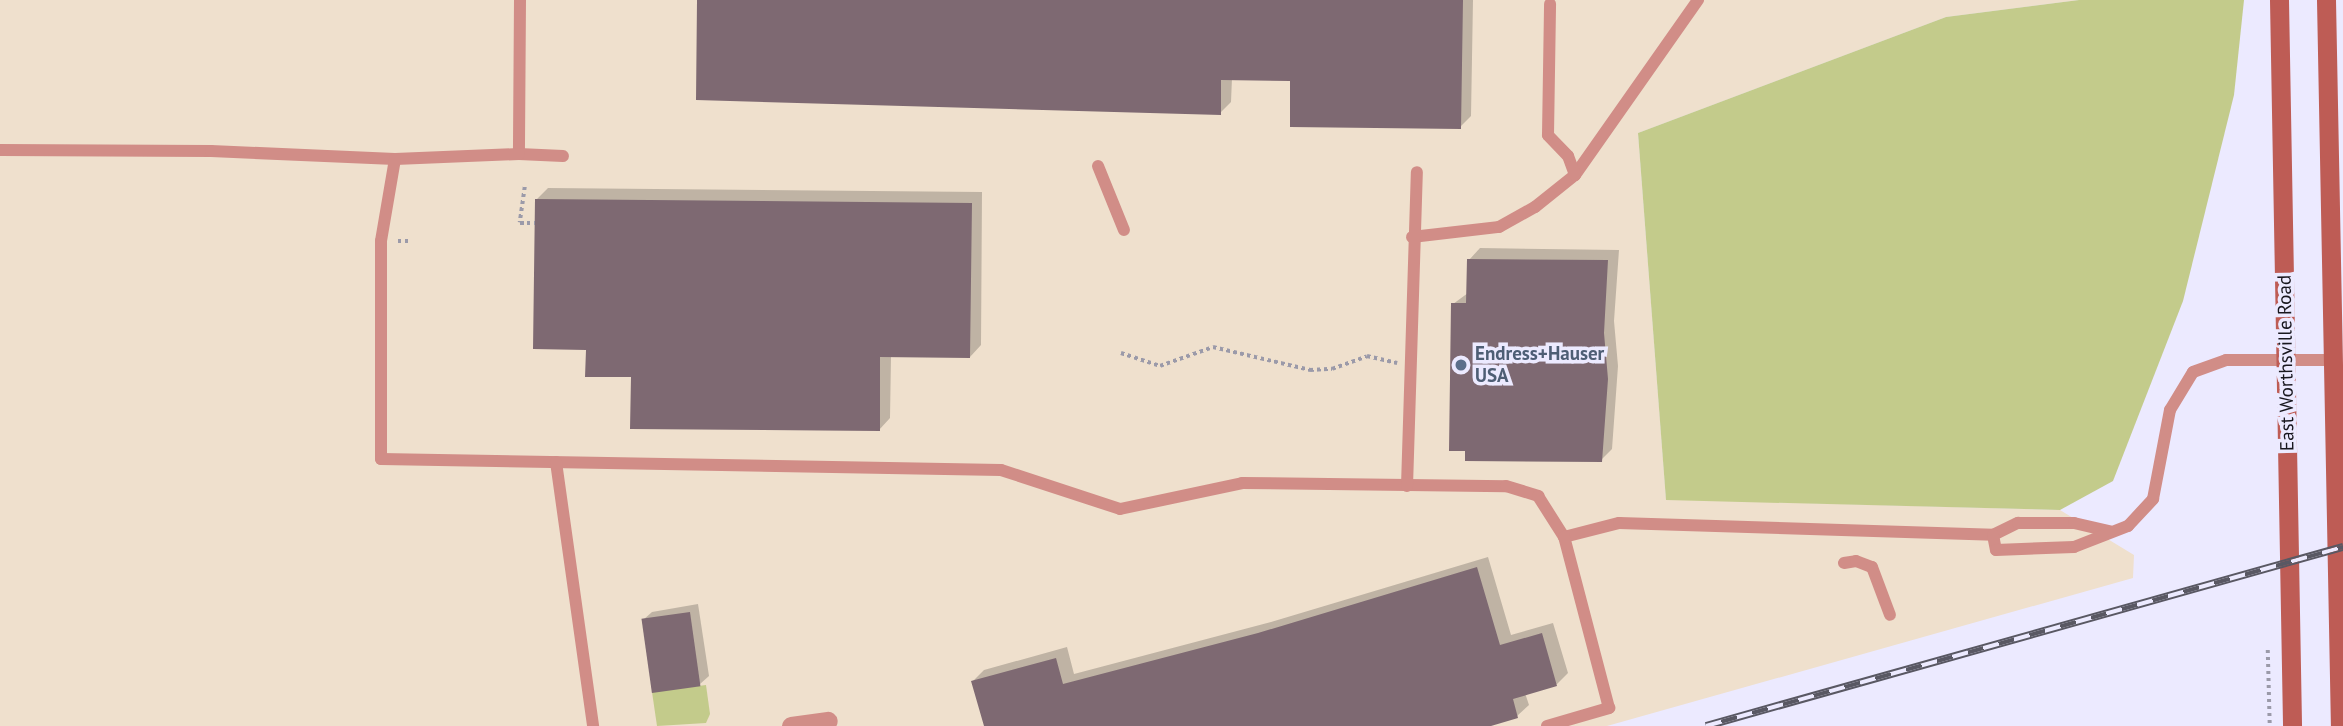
<!DOCTYPE html>
<style>
body{margin:0}
#map{position:relative;width:2343px;height:726px;overflow:hidden;background:#eceaff;font-family:"PT Sans",sans-serif}
div>[style]{position:absolute}
.industrial>*{inset:0;background:#efe0cd}
.green>*{inset:0;background:#c3cb8b}
.shadow>*{inset:0;background:#0003}
.building>*{inset:0;background:#7e6972;transform-origin:0 0}
.path>*{height:3.5px;margin-top:-1.75px;transform-origin:0;background:repeating-linear-gradient(90deg,#9b9aa9 0 3.5px,transparent 0 7px)}
.service>*{height:12px;margin:-6px;padding:0 6px;transform-origin:6px;border-radius:6px;background:#d18d87}
.minor>*{height:19px;margin:-9.5px;padding:0 9.5px;transform-origin:9.5px;border-radius:9.5px;background:#d18d87}
.secondary>*{height:19px;margin:-9.5px;padding:0 9.5px;transform-origin:9.5px;border-radius:9.5px;background:#be5c55}
.rail>*{height:8px;margin-top:-4px;transform-origin:0;background:repeating-linear-gradient(90deg,#eceaff 0 16px,#595863 0 32px);box-sizing:border-box;border-block:2px solid #595863}
.dots>*{width:19px;height:19px;translate:-50% -50%;box-sizing:border-box;border:4px solid #eceaff;border-radius:50%}
span{translate:-50% -50%;white-space:nowrap;text-align:center;line-height:1.15;-webkit-text-stroke:7px #eceaff;paint-order:stroke}
.service-label{font-size:19px;color:#4e5e75;font-weight:700}
.left{translate:0 -50%;text-align:left}
.street-label{font-size:19px;color:#18171e}
</style>
<div id="map">
<div class="industrial">
<div style="clip-path:polygon(0 0,2079px 0,1946px 17px,1638px 133px,1666px 499px,2060px 510px,2134px 555px,2133px 578px,1607px 726px,0 726px)"></div>
</div>
<div class="green">
<div style="clip-path:polygon(2079px 0,2244px 0,2234px 95px,2183px 301px,2113px 481px,2060px 510px,1666px 500px,1638px 133px,1946px 17px)"></div>
<div style="clip-path:polygon(706px 685px,710px 714px,706px 723px,657px 726px,652px 692px)"></div>
</div>
<div class="shadow">
<div style="clip-path:polygon(699px 0,1473px 0,1471px 116px,1460px 127px,1292px 79px,1232px 78px,1231px 102px,1220px 113px)"></div>
<div style="clip-path:polygon(548px 188px,982px 192px,981px 345px,970px 357px,891px 356px,890px 418px,879px 430px,633px 375px,587px 348px,536px 200px)"></div>
<div style="clip-path:polygon(1480px 248px,1619px 250px,1614px 321px,1618px 366px,1612px 449px,1601px 460px,1453px 304px,1468px 293px,1469px 260px)"></div>
<div style="clip-path:polygon(1488px 557px,1511px 635px,1553px 623px,1568px 673px,1557px 684px,1525px 693px,1529px 705px,1517px 716px,1484px 726px,986px 726px,973px 681px,984px 670px,1067px 647px,1074px 674px,1271px 622px)"></div>
<div style="clip-path:polygon(698px 604px,709px 676px,700px 684px,643px 620px,652px 612px)"></div>
</div>
<div class="building">
<div style="clip-path:polygon(697px 0,1463px 0,1461px 129px,1290px 127px,1290px 81px,1221px 80px,1221px 115px,696px 100px)"></div>
<div style="clip-path:polygon(535px 199px,972px 203px,970px 358px,880px 357px,880px 431px,630px 429px,631px 377px,585px 377px,586px 350px,533px 349px)"></div>
<div style="clip-path:polygon(1467px 259px,1608px 260px,1604px 333px,1608px 379px,1602px 462px,1465px 461px,1465px 451px,1449px 451px,1451px 303px,1466px 303px)"></div>
<div style="clip-path:polygon(1477px 567px,1500px 645px,1542px 633px,1557px 686px,1513px 699px,1518px 718px,1491px 726px,984px 726px,971px 681px,1056px 658px,1063px 684px,1258px 633px)"></div>
<div style="left:690px;top:612px;width:75px;height:49px;rotate:82deg"></div>
</div>
<div class="path">
<div style="left:525px;top:187px;width:36px;rotate:98deg"></div>
<div style="left:520px;top:223px;width:15px"></div>
<div style="left:398px;top:241px;width:13px"></div>
<div style="left:1121px;top:353px;width:41px;rotate:18.4deg"></div>
<div style="left:1160px;top:366px;width:56px;rotate:-19.7deg"></div>
<div style="left:1213px;top:347px;width:100px;rotate:13.3deg"></div>
<div style="left:1310px;top:370px;width:22px;rotate:-3deg"></div>
<div style="left:1332px;top:369px;width:37px;rotate:-20deg"></div>
<div style="left:1367px;top:356px;width:31px;rotate:13deg"></div>
<div style="left:2268px;top:650px;width:76px;rotate:88.5deg"></div>
</div>
<div class="service">
<div style="left:520px;top:0;width:154px;rotate:90.4deg"></div>
<div style="left:519px;top:154px;width:44px;rotate:2.6deg"></div>
<div style="left:0;top:150px;width:211px;rotate:0.3deg"></div>
<div style="left:211px;top:151px;width:184px;rotate:2.5deg"></div>
<div style="left:519px;top:154px;width:124px;rotate:177.7deg"></div>
<div style="left:395px;top:159px;width:83px;rotate:99.7deg"></div>
<div style="left:381px;top:241px;width:218px;rotate:90deg"></div>
<div style="left:381px;top:459px;width:620px;rotate:1.02deg"></div>
<div style="left:1001px;top:470px;width:125px;rotate:18.1deg"></div>
<div style="left:1120px;top:509px;width:125px;rotate:-12deg"></div>
<div style="left:1242px;top:483px;width:264px;rotate:0.7deg"></div>
<div style="left:1506px;top:486px;width:34px;rotate:17deg"></div>
<div style="left:1538px;top:496px;width:49px;rotate:57.6deg"></div>
<div style="left:1564px;top:537px;width:57px;rotate:-14.3deg"></div>
<div style="left:1619px;top:523px;width:374px;rotate:1.8deg"></div>
<div style="left:1993px;top:535px;width:28px;rotate:-26deg"></div>
<div style="left:2018px;top:523px;width:56px"></div>
<div style="left:2074px;top:523px;width:37px;rotate:13deg"></div>
<div style="left:1098px;top:166px;width:69px;rotate:67.9deg"></div>
<div style="left:1575px;top:175px;width:214px;rotate:-54.9deg"></div>
<div style="left:1412px;top:237px;width:88px;rotate:-6.6deg"></div>
<div style="left:1499px;top:227px;width:41px;rotate:-29.1deg"></div>
<div style="left:1535px;top:207px;width:51px;rotate:-38.7deg"></div>
<div style="left:1575px;top:175px;width:20px;rotate:-110deg"></div>
<div style="left:1568px;top:156px;width:29px;rotate:-134deg"></div>
<div style="left:1548px;top:135px;width:131px;rotate:-89.1deg"></div>
<div style="left:556px;top:462px;width:267px;rotate:82deg"></div>
<div style="left:1407px;top:486px;width:314px;rotate:-88.2deg"></div>
<div style="left:1993px;top:535px;width:15px;rotate:79deg"></div>
<div style="left:1996px;top:550px;width:78px;rotate:-2.2deg"></div>
<div style="left:2074px;top:547px;width:58px;rotate:-21.3deg"></div>
<div style="left:2128px;top:526px;width:37px;rotate:-47deg"></div>
<div style="left:2153px;top:499px;width:91px;rotate:-79.2deg"></div>
<div style="left:2170px;top:410px;width:44px;rotate:-58.8deg"></div>
<div style="left:2193px;top:372px;width:35px;rotate:-20deg"></div>
<div style="left:2226px;top:360px;width:106px"></div>
<div style="left:1844px;top:563px;width:12px;rotate:-9deg"></div>
<div style="left:1856px;top:561px;width:17px;rotate:21deg"></div>
<div style="left:1872px;top:567px;width:51px;rotate:69.4deg"></div>
<div style="left:1547px;top:726px;width:65px;rotate:-16.2deg"></div>
<div style="left:1609px;top:708px;width:177px;rotate:-104.7deg"></div>
</div>
<div class="minor">
<div style="left:791px;top:726px;width:37px;rotate:-8deg"></div>
</div>
<div class="secondary">
<div style="left:2279px;top:0;width:726px;rotate:88.97deg"></div>
<div style="left:2326px;top:0;width:726px;rotate:88.9deg"></div>
</div>
<div class="rail">
<div style="left:1706px;top:726px;width:662px;rotate:-15.7deg"></div>
</div>
<div class="dots">
<div style="left:1461px;top:365px;background:#5c6f8a"></div>
</div>
<div class="service-label">
<span class="left" style="left:1475px;top:365px">Endress+Hauser<br>USA</span>
</div>
<div class="street-label">
<span style="left:2286px;top:363px;rotate:-91deg">East Worthsville Road</span>
</div>
</div>
